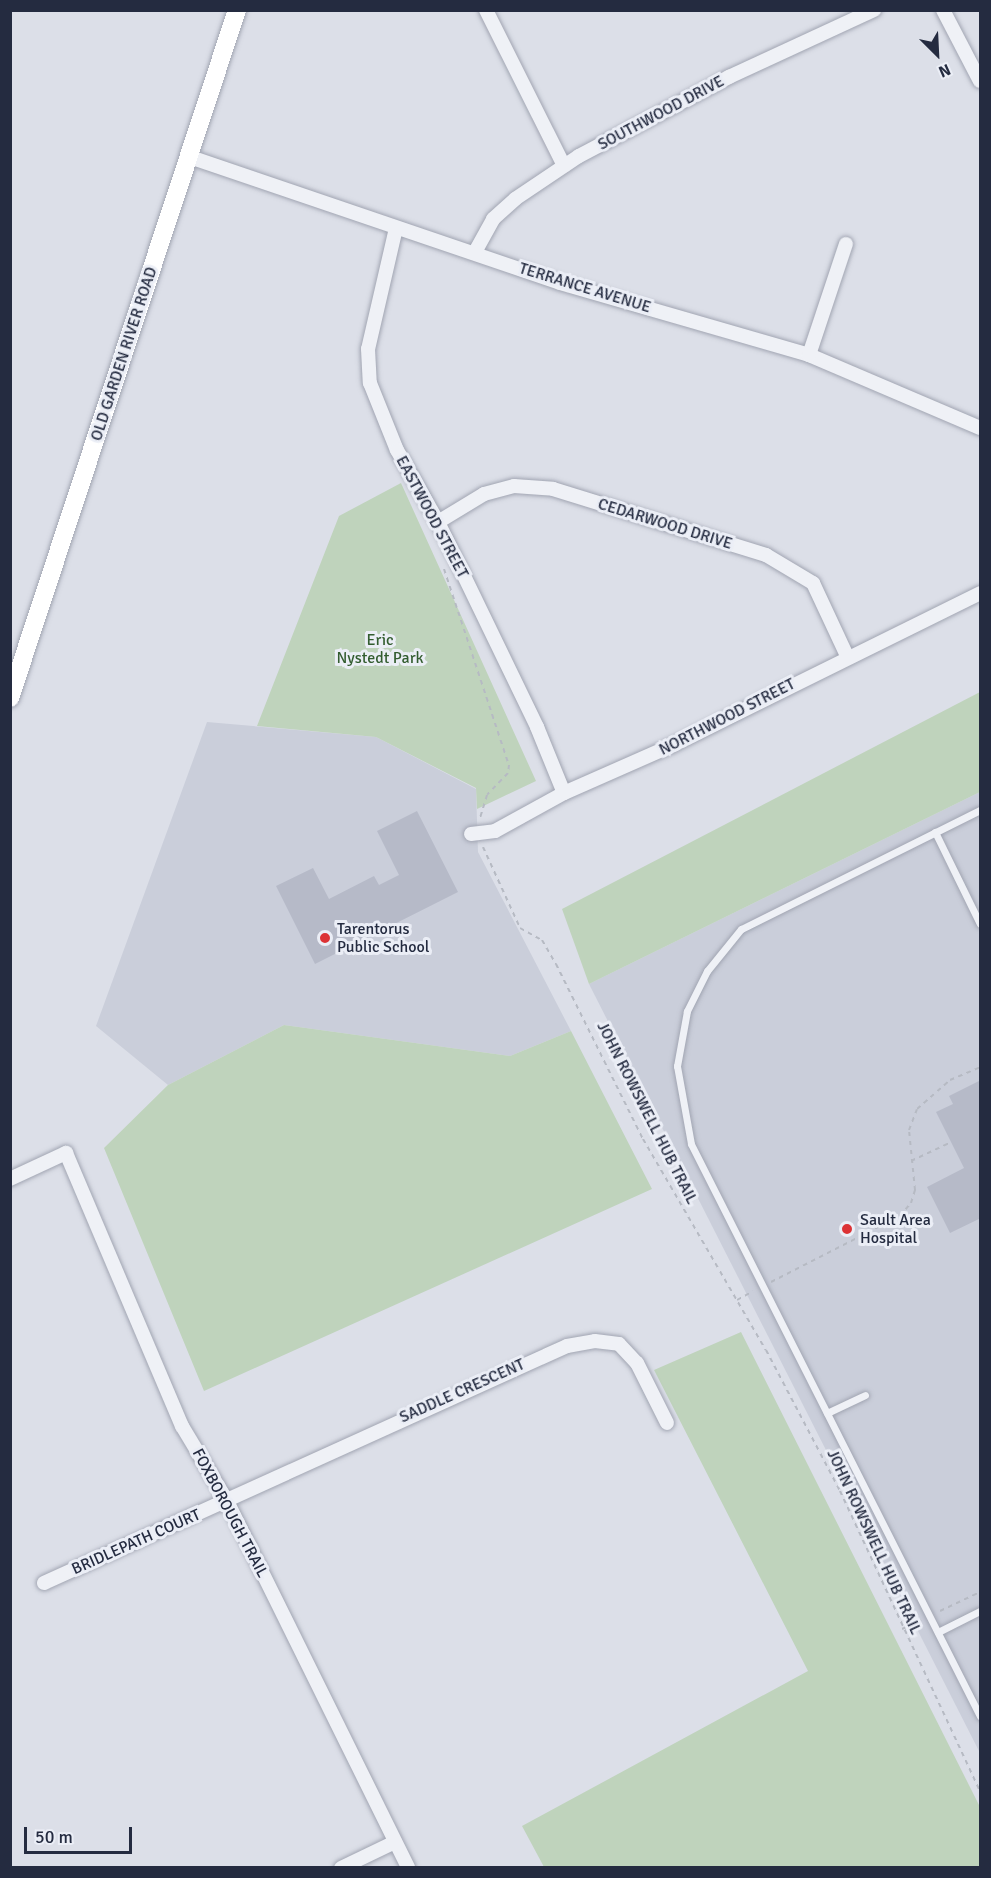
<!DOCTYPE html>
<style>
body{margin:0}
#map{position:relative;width:991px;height:1878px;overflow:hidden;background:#dcdfe8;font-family:Signika,sans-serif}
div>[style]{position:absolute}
.built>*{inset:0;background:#caceda}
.green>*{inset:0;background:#bfd3bc}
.building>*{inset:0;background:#b6bac8}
.path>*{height:2px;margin-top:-1px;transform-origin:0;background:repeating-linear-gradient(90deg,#b6bac3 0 4.5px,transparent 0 9px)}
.roads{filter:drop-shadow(0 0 2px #a1a5b2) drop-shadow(0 0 2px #a1a5b2)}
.lane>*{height:7px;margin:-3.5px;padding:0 3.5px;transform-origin:3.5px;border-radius:3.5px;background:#eff1f6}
.street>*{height:14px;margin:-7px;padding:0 7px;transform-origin:7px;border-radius:7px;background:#eff1f6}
.secondary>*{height:18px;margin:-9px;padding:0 9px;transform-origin:9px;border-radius:9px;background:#fff}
.dots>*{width:16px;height:16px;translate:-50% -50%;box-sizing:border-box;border:3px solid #ebeef6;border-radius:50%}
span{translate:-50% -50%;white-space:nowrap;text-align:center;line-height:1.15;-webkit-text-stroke:6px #ebeef6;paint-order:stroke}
.street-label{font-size:16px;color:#242b40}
.park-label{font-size:16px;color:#335d30}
.poi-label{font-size:16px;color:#242b40}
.left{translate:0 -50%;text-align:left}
.frame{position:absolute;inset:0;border:12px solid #242b40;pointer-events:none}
.north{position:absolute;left:907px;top:24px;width:60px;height:60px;-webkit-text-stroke:4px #ebeef6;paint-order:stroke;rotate:156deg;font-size:16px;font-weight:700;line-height:24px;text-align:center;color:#242b40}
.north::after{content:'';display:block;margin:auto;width:21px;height:27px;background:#242b40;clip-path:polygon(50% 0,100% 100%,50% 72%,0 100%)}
.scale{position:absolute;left:24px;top:1827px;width:108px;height:27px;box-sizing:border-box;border:3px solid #242b40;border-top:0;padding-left:8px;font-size:18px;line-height:21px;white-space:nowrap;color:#242b40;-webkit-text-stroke:4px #ebeef6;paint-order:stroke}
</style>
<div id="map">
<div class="built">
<div style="clip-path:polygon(207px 722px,376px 737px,476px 789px,478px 852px,571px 1031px,510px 1056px,284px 1025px,168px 1085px,96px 1026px)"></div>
<div style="clip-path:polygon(980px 792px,980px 1753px,589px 984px)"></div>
</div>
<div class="green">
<div style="clip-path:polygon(401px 483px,536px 781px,477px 809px,476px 788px,376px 737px,257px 726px,339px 516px)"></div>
<div style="clip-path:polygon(980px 692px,980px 792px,589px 984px,562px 909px)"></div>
<div style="clip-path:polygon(284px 1025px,510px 1056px,571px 1031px,652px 1189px,204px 1391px,104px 1148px,168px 1085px)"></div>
<div style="clip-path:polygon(741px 1332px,980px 1807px,980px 1867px,544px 1867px,522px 1826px,808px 1671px,654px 1370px)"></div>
</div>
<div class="building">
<div style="clip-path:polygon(417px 811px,458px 892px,315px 964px,276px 886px,313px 868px,329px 899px,374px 876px,379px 885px,399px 875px,377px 831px)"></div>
<div style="clip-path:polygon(981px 1080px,981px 1218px,950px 1233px,927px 1187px,964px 1168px,936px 1112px,953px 1104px,949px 1096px)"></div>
</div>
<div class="path">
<div style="left:444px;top:569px;width:206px;rotate:71.7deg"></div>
<div style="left:509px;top:765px;width:8px;rotate:97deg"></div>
<div style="left:508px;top:773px;width:30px;rotate:134deg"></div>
<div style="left:487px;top:795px;width:24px;rotate:107deg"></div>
<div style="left:483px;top:847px;width:89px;rotate:65.4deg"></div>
<div style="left:520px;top:928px;width:25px;rotate:29deg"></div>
<div style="left:542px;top:940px;width:28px;rotate:60deg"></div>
<div style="left:556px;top:964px;width:195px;rotate:63.6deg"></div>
<div style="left:643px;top:1139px;width:244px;rotate:59.8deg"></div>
<div style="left:766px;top:1350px;width:159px;rotate:62.3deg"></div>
<div style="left:840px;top:1491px;width:331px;rotate:65deg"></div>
<div style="left:911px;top:1161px;width:42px;rotate:-25.3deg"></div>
<div style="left:771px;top:1282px;width:145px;rotate:-27.1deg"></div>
<div style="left:900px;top:1216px;width:17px;rotate:-50deg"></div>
<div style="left:911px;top:1203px;width:14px;rotate:-73deg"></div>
<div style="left:915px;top:1190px;width:60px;rotate:-95.7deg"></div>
<div style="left:909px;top:1130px;width:22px;rotate:-69deg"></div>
<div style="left:917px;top:1109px;width:44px;rotate:-41.3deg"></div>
<div style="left:950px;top:1080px;width:33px;rotate:-23deg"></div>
<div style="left:737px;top:1300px;width:18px;rotate:-29deg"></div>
<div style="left:940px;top:1611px;width:44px;rotate:-25.4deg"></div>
<div style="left:902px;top:1629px;width:21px;rotate:-25deg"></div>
</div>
<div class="roads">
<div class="lane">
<div style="left:980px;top:810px;width:267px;rotate:153.5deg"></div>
<div style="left:741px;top:929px;width:54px;rotate:129deg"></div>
<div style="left:707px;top:971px;width:45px;rotate:116.6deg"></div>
<div style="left:687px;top:1011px;width:56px;rotate:100.3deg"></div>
<div style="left:677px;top:1066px;width:79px;rotate:79.8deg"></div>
<div style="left:691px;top:1144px;width:641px;rotate:63.2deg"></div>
<div style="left:935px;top:832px;width:102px;rotate:63.9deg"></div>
<div style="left:827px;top:1413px;width:42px;rotate:-25.3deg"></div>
<div style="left:938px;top:1632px;width:47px;rotate:-26.6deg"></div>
</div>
<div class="street">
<div style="left:486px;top:10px;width:174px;rotate:63.4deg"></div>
<div style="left:943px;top:10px;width:80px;rotate:62.5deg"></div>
<div style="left:187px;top:156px;width:394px;rotate:18.8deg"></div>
<div style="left:560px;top:283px;width:259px;rotate:16.1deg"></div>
<div style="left:809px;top:355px;width:186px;rotate:23.1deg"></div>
<div style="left:396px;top:228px;width:124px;rotate:103deg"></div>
<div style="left:368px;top:349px;width:34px;rotate:87deg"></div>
<div style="left:370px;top:383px;width:72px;rotate:68.1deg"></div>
<div style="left:397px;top:450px;width:83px;rotate:60.3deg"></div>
<div style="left:438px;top:522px;width:228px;rotate:64.2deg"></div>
<div style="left:537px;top:727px;width:71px;rotate:67.8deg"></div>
<div style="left:475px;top:252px;width:38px;rotate:-61deg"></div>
<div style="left:493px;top:219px;width:30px;rotate:-42deg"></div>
<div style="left:515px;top:199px;width:77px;rotate:-33.9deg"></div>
<div style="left:579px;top:156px;width:170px;rotate:-27.8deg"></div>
<div style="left:729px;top:77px;width:160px;rotate:-24.8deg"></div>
<div style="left:809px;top:355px;width:117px;rotate:-71.6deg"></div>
<div style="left:438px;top:522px;width:54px;rotate:-31.3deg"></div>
<div style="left:484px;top:494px;width:31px;rotate:-15deg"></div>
<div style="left:514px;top:486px;width:39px;rotate:4deg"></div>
<div style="left:553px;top:489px;width:223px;rotate:17.2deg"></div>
<div style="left:766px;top:555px;width:55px;rotate:30.8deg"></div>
<div style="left:813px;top:583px;width:81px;rotate:65deg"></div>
<div style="left:471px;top:834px;width:24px;rotate:-7deg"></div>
<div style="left:495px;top:831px;width:79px;rotate:-28.8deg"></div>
<div style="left:564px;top:793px;width:119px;rotate:-23.8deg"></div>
<div style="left:673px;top:745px;width:343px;rotate:-26.3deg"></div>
<div style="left:10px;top:1179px;width:62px;rotate:-24.9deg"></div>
<div style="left:66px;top:1153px;width:297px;rotate:67deg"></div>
<div style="left:182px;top:1426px;width:87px;rotate:59deg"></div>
<div style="left:227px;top:1501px;width:409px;rotate:63.7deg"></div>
<div style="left:44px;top:1583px;width:574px;rotate:-24.38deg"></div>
<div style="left:567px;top:1346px;width:28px;rotate:-10deg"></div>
<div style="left:595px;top:1341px;width:24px;rotate:7deg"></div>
<div style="left:619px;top:1344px;width:26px;rotate:47deg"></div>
<div style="left:637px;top:1363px;width:67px;rotate:63.4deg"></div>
<div style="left:341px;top:1868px;width:60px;rotate:-25.7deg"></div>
</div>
<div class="secondary">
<div style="left:10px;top:698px;width:724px;rotate:-71.74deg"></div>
</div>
</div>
<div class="dots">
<div style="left:325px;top:938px;background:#dc3235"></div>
<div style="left:847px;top:1229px;background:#dc3235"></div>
</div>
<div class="street-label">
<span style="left:661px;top:113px;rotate:-28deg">SOUTHWOOD DRIVE</span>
<span style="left:585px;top:288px;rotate:17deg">TERRANCE AVENUE</span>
<span style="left:124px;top:354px;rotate:-72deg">OLD GARDEN RIVER ROAD</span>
<span style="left:432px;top:517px;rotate:62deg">EASTWOOD STREET</span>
<span style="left:665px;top:524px;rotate:17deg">CEDARWOOD DRIVE</span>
<span style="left:727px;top:717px;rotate:-27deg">NORTHWOOD STREET</span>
<span style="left:647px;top:1113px;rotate:63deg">JOHN ROWSWELL HUB TRAIL</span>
<span style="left:462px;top:1391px;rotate:-24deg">SADDLE CRESCENT</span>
<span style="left:230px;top:1513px;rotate:62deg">FOXBOROUGH TRAIL</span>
<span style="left:136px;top:1542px;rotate:-24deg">BRIDLEPATH COURT</span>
<span style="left:874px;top:1542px;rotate:65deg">JOHN ROWSWELL HUB TRAIL</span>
</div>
<div class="park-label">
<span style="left:380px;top:649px">Eric<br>Nystedt Park</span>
</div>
<div class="poi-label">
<span class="left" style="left:337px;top:938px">Tarentorus<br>Public School</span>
<span class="left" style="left:860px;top:1229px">Sault Area<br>Hospital</span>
</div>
<div class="frame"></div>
<div class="north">N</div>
<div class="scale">50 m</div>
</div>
